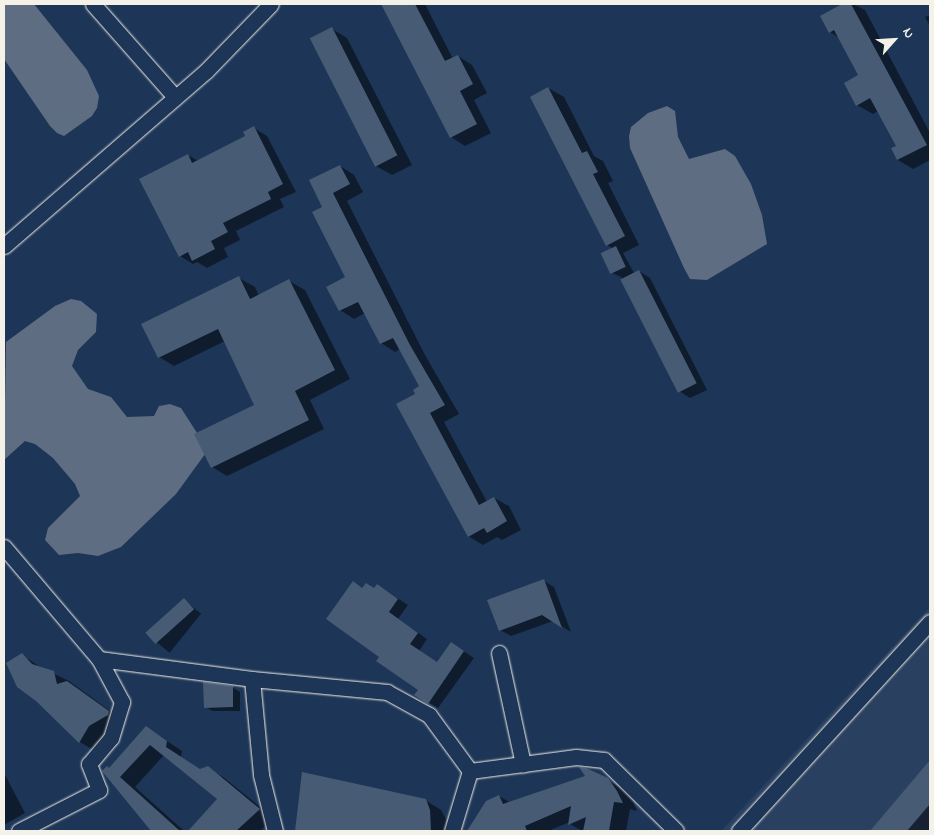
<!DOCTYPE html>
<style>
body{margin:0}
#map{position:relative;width:934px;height:835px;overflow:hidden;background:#1d3557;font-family:"Indie Flower",sans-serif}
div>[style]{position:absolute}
.built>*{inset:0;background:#2a4060}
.water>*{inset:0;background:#5e6d82}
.shadow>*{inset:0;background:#0007;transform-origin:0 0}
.building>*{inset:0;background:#485b74;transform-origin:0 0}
.roads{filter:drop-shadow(0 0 1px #f4f1e8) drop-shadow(0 0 1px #f4f1e8)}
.minor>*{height:15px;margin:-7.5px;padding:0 7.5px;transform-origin:7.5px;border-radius:7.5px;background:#1d3557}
span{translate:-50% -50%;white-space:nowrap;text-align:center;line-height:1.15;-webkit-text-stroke:4px #1d3557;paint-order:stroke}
.frame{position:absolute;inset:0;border:5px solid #f4f1e8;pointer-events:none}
.north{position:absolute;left:869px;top:15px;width:50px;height:50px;-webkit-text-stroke:4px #1d3557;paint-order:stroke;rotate:64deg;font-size:14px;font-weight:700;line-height:20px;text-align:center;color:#f4f1e8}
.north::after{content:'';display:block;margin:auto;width:18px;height:22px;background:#f4f1e8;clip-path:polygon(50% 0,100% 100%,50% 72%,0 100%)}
</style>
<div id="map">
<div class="built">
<div style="clip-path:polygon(930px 607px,930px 831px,721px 831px)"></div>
</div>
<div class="water">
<div style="clip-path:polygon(4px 4px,34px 4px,87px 70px,99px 96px,97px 108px,92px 116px,64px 136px,57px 133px,50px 126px,4px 59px)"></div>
<div style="clip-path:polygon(667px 106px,675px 111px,678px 137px,689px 159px,725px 149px,735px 156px,751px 184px,762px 215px,767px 244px,707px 280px,690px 279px,684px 268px,630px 148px,629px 136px,631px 127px,648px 113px)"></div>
<div style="clip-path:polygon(71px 299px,81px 301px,97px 314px,96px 332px,78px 350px,72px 366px,88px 389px,111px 397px,127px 417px,154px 416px,159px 406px,170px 404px,181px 408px,208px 450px,176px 494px,121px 547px,98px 556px,78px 553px,59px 555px,45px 540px,48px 528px,80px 496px,75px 484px,53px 458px,35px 444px,25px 441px,4px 460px,6px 342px,55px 306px)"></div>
</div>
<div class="shadow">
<div style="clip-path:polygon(382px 4px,425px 4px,453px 59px,458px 56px,472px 65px,487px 93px,474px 100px,491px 133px,465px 146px,451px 137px)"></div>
<div style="clip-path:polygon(845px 4px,853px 4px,865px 10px,930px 133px,930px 160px,913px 169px,898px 160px,892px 149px,897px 146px,878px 111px,873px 114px,857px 105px,859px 76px,839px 38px,830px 32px,821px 16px)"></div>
<div style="clip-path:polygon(930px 15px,930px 26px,925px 17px)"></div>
<div style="clip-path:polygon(332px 29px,347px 38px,412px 165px,392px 175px,376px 166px)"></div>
<div style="clip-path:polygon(548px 88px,564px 97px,594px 156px,603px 161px,613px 181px,608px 183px,639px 245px,623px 253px,634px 273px,639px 271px,650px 278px,707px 390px,690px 398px,679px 391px,621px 277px,612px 273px,603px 254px,614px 249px,607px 245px)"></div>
<div style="clip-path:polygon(254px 128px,267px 136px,296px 192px,280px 199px,284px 207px,236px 231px,240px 240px,224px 248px,228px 257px,207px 268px,197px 262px,193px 264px,180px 256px,188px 155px,198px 161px,246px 136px)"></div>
<div style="clip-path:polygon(340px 166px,354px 175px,363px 192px,347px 201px,425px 355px,459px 414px,444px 422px,487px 502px,494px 498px,509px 506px,521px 530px,502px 540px,497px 537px,483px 545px,468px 536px,417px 395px,421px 387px,400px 349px,395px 352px,381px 343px,365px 313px,354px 319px,340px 310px,347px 277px,324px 208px)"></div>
<div style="clip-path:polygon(239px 278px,255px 287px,259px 296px,289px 281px,305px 290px,350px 379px,310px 400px,324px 429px,227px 476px,212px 467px,256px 405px,225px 341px,174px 366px,159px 357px)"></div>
<div style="clip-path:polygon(544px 581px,554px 587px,571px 632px,553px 621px,511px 636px,500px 630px)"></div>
<div style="clip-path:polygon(377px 585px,408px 605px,398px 619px,427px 639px,419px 651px,438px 663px,451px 643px,474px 658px,438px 708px,416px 695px,419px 689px,381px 657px,363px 589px,375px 589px)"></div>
<div style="left:184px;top:600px;width:22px;height:50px;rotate:39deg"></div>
<div style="clip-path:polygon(22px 655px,42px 668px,69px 681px,124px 721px,124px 723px,104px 734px,95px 751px,80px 742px,37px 700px)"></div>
<div style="clip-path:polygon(232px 687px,240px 692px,240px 711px,213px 711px,205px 707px)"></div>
<div style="clip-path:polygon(146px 727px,182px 751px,181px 757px,201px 770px,207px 768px,223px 777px,274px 818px,260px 831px,189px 831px,218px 799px,164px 755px,135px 787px,184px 831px,153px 831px,104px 771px,110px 769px)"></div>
<div style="clip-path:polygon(929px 763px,930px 830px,872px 831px)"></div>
<div style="clip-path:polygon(4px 773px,25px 813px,4px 825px)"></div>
<div style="clip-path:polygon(303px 774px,425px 800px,441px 810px,446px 819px,446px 831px,296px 831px)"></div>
<div style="clip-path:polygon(607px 780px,623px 789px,633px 801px,637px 811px,630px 809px,626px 831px,582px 831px,570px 824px,570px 822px,548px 831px,469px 830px,487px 802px,499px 796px,511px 803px)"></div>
</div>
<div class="building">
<div style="clip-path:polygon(381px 4px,415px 4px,445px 61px,458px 55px,473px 84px,460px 91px,477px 124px,450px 138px)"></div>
<div style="clip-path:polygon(842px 4px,851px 4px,927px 145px,897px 160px,891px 148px,896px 146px,870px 98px,856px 106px,844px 83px,858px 75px,834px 30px,829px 33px,820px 16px)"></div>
<div style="left:332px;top:27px;width:144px;height:25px;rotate:63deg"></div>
<div style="clip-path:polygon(548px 87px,582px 153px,587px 151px,598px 172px,593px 174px,625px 236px,606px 246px,530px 97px)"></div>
<div style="clip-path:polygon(254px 126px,283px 184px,268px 192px,271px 199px,223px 223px,228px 232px,211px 241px,215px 249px,192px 261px,188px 252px,179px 257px,139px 179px,188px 154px,192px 163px,245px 136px,243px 132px)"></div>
<div style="clip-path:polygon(340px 165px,350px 184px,333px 193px,410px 345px,445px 405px,430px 413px,479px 505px,494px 497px,507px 521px,487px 533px,484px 528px,468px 537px,396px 404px,415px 394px,413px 390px,419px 386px,393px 338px,380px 344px,358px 302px,339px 311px,326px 287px,345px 277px,312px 212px,322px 207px,309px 180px)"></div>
<div style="left:616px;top:246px;width:23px;height:17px;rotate:65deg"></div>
<div style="left:639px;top:270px;width:127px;height:21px;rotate:63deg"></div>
<div style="clip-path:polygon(239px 276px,250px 299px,289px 279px,335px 370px,295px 391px,309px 420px,211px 468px,194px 434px,254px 405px,218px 329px,158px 358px,141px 324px)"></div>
<div style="clip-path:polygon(544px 579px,562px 628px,542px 615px,499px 631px,487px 600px)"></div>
<div style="clip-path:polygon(353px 581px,362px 588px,366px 583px,374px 588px,377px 584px,398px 599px,389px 612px,418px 633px,410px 644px,437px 662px,451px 642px,464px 651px,428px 704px,414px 695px,418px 690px,376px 661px,379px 657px,326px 619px)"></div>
<div style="left:184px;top:598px;width:15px;height:52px;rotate:48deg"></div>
<div style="clip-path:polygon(22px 653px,32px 664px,54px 671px,57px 684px,67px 681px,109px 711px,108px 715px,89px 726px,79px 743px,36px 701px,17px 687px,6px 663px)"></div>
<div style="clip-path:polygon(203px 682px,233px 686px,233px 707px,204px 708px)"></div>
<div style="clip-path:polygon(146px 726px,167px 741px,166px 747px,200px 769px,208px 766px,260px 809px,236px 831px,188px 831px,217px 799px,150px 745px,120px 777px,180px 831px,151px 831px,102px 771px,107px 766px,109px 768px)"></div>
<div style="clip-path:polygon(930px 760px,930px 804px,907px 831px,870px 831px)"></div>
<div style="clip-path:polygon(579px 767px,586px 768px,608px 778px,617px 791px,623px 803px,614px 802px,609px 831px,583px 831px,586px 817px,568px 825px,571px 806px,525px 826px,527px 831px,467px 831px,486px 801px,499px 795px,503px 804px,585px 776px)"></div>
<div style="clip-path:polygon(302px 772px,426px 799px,430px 810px,431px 831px,295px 831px)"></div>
</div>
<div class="roads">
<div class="minor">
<div style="left:93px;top:4px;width:124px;rotate:48.6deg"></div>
<div style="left:4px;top:246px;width:267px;rotate:-40.9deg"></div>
<div style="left:206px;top:71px;width:93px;rotate:-45.9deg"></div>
<div style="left:4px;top:547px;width:147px;rotate:49.7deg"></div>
<div style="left:99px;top:659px;width:154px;rotate:7.4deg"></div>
<div style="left:252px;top:679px;width:136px;rotate:5.5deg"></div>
<div style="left:387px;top:692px;width:48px;rotate:28.7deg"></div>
<div style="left:429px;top:715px;width:69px;rotate:53.8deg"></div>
<div style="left:470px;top:771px;width:107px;rotate:-7.5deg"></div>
<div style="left:576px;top:757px;width:28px;rotate:6deg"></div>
<div style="left:604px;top:760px;width:101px;rotate:44.6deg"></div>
<div style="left:499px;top:653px;width:114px;rotate:77.8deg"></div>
<div style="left:252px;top:679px;width:96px;rotate:84.6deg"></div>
<div style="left:261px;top:775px;width:58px;rotate:76deg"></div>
<div style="left:19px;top:831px;width:90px;rotate:-27.1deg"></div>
<div style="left:99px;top:790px;width:28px;rotate:-111deg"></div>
<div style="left:89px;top:764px;width:34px;rotate:-50deg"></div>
<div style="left:111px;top:738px;width:38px;rotate:-73deg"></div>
<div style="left:122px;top:702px;width:49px;rotate:-118.1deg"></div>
<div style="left:452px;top:831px;width:63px;rotate:-73.3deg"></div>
<div style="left:739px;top:831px;width:283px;rotate:-47.6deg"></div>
</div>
</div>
<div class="frame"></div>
<div class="north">N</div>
</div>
